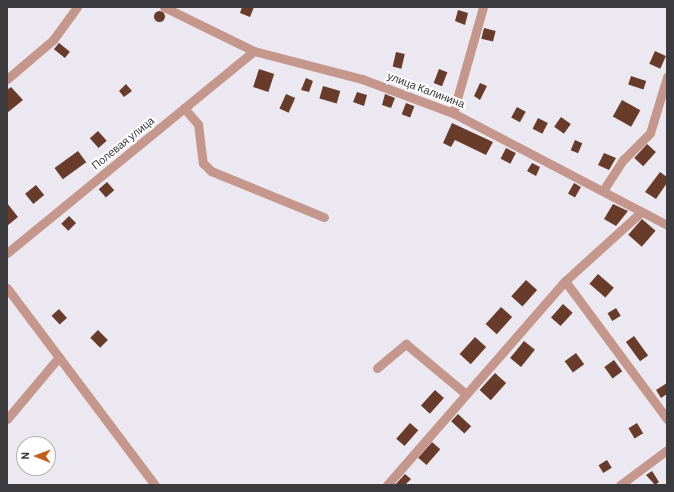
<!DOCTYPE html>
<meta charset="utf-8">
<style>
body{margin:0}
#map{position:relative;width:674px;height:492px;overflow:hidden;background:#ebe8f2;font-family:Barlow,sans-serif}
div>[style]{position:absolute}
.building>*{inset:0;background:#693b2a;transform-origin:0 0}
.round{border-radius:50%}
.minor>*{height:9px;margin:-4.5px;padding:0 4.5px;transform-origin:4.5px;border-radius:4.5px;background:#c5968b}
span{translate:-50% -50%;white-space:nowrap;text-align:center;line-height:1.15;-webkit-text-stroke:4px #fff;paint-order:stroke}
.street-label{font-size:11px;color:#3b3a3e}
.frame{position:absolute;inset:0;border:8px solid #3b3a3e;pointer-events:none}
.north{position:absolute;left:16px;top:436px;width:40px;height:40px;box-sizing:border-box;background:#fff;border:1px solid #b1b0b2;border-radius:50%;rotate:271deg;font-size:11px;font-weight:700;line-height:16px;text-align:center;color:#3b3a3e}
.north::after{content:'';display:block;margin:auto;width:14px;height:18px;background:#c1601e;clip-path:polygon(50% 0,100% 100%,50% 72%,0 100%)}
</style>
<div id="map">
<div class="building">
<div style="clip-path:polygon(242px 7px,254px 7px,250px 17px,240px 13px)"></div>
<div style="clip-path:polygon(458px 10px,468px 13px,465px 25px,455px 21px)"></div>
<div class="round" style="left:153.5px;top:10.5px;width:11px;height:11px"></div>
<div style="left:484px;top:28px;width:12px;height:11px;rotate:14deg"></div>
<div style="left:59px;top:43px;width:14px;height:8px;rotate:39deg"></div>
<div style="left:655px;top:51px;width:12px;height:14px;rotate:24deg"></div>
<div style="left:396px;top:52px;width:9px;height:15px;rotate:13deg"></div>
<div style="left:259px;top:69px;width:16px;height:19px;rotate:18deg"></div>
<div style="left:439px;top:69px;width:9px;height:15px;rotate:21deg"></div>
<div style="left:631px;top:76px;width:16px;height:9px;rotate:18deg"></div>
<div style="clip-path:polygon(306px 78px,313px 81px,309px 92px,301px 90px)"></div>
<div style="clip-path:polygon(480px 83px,487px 86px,480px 100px,474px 96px)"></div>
<div style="clip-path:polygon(126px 84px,132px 91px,124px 97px,119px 91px)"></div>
<div style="left:323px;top:86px;width:18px;height:13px;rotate:16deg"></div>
<div style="clip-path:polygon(11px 87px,23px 100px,7px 113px,7px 90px)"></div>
<div style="clip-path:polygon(357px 92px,367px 95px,364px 106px,353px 102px)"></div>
<div style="left:286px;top:94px;width:10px;height:16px;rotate:24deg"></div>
<div style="clip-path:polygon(385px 94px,395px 98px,391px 108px,382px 105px)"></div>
<div style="left:622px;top:100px;width:21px;height:19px;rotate:29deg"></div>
<div style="left:406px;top:103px;width:9px;height:12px;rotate:21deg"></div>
<div style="left:517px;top:107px;width:10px;height:12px;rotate:29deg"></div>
<div style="left:561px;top:117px;width:12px;height:12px;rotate:35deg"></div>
<div style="left:538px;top:118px;width:11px;height:12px;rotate:27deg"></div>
<div style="clip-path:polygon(452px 123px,493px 142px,486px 155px,455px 140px,451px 147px,443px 143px)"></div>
<div style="left:98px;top:131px;width:13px;height:11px;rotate:48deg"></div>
<div style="left:575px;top:140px;width:8px;height:11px;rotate:23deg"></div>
<div style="left:647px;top:144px;width:12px;height:19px;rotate:42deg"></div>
<div style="left:506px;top:148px;width:11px;height:12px;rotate:27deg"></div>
<div style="left:78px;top:151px;width:14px;height:29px;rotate:54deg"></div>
<div style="clip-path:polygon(604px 153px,616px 158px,609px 170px,598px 165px)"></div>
<div style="clip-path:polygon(532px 163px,540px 167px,536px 176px,527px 171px)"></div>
<div style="clip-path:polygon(660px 172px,667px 177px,667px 183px,656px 199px,645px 192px)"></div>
<div style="left:107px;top:182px;width:11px;height:11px;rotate:49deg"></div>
<div style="left:574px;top:183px;width:8px;height:12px;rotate:30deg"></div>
<div style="left:36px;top:185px;width:13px;height:14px;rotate:51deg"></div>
<div style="clip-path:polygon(7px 203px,18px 217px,7px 226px)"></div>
<div style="clip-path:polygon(613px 204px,628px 211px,616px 226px,604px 219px)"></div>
<div style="left:69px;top:216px;width:10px;height:11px;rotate:45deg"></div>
<div style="left:642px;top:219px;width:18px;height:21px;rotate:41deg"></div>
<div style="left:598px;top:274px;width:21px;height:13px;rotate:41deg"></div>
<div style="left:526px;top:280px;width:15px;height:22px;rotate:42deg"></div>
<div style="left:563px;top:304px;width:13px;height:18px;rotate:42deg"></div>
<div style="left:501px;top:307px;width:15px;height:23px;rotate:42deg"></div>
<div style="left:616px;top:308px;width:9px;height:10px;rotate:58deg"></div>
<div style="left:59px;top:309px;width:12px;height:10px;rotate:48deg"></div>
<div style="left:98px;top:330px;width:14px;height:11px;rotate:45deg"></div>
<div style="left:634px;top:336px;width:24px;height:10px;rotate:54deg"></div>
<div style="left:475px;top:337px;width:15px;height:23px;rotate:42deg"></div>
<div style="left:524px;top:341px;width:14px;height:22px;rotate:39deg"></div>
<div style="left:576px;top:353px;width:14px;height:14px;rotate:54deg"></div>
<div style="left:614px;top:360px;width:14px;height:12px;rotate:54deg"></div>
<div style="left:495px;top:373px;width:15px;height:23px;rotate:42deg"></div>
<div style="clip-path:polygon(667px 383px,667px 394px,661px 398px,656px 390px)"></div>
<div style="left:435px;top:390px;width:12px;height:21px;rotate:42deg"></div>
<div style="left:458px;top:414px;width:18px;height:10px;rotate:43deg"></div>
<div style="left:410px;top:423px;width:11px;height:21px;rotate:41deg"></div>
<div style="left:637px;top:423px;width:12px;height:10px;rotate:59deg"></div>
<div style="left:432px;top:442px;width:11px;height:21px;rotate:41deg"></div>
<div style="left:607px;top:460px;width:9px;height:10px;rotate:58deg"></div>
<div style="clip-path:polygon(652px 471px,659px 482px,655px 485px,646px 475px)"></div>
<div style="clip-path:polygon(405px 474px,411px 479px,405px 485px,395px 485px)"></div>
</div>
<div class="minor">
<div style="left:164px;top:7px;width:100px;rotate:26.1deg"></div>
<div style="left:254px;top:51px;width:112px;rotate:14.5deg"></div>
<div style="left:362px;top:79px;width:97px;rotate:20.5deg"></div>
<div style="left:453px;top:113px;width:242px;rotate:27.6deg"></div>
<div style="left:7px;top:79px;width:60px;rotate:-40.3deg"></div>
<div style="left:53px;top:40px;width:41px;rotate:-54deg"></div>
<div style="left:184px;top:108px;width:21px;rotate:49deg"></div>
<div style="left:198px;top:124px;width:39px;rotate:83deg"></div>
<div style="left:203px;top:163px;width:11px;rotate:45deg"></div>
<div style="left:211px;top:171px;width:122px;rotate:22.2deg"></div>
<div style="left:453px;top:113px;width:110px;rotate:-74.2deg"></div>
<div style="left:604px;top:189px;width:35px;rotate:-57deg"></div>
<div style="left:623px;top:160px;width:38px;rotate:-45deg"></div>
<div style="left:650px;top:133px;width:59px;rotate:-73.1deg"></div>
<div style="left:7px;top:253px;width:319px;rotate:-39.3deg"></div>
<div style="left:565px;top:281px;width:172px;rotate:53.5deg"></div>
<div style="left:7px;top:288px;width:246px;rotate:53.1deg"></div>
<div style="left:377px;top:368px;width:38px;rotate:-40deg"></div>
<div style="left:406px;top:344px;width:78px;rotate:39.8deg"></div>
<div style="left:7px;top:419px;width:81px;rotate:-50deg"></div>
<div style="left:387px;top:485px;width:271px;rotate:-48.9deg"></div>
<div style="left:565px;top:281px;width:101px;rotate:-42.2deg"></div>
<div style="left:620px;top:485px;width:59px;rotate:-36.7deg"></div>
</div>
<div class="street-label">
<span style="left:426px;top:90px;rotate:21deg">улица Калинина</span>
<span style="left:123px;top:143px;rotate:-39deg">Полевая улица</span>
</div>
<div class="frame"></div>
<div class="north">N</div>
</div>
